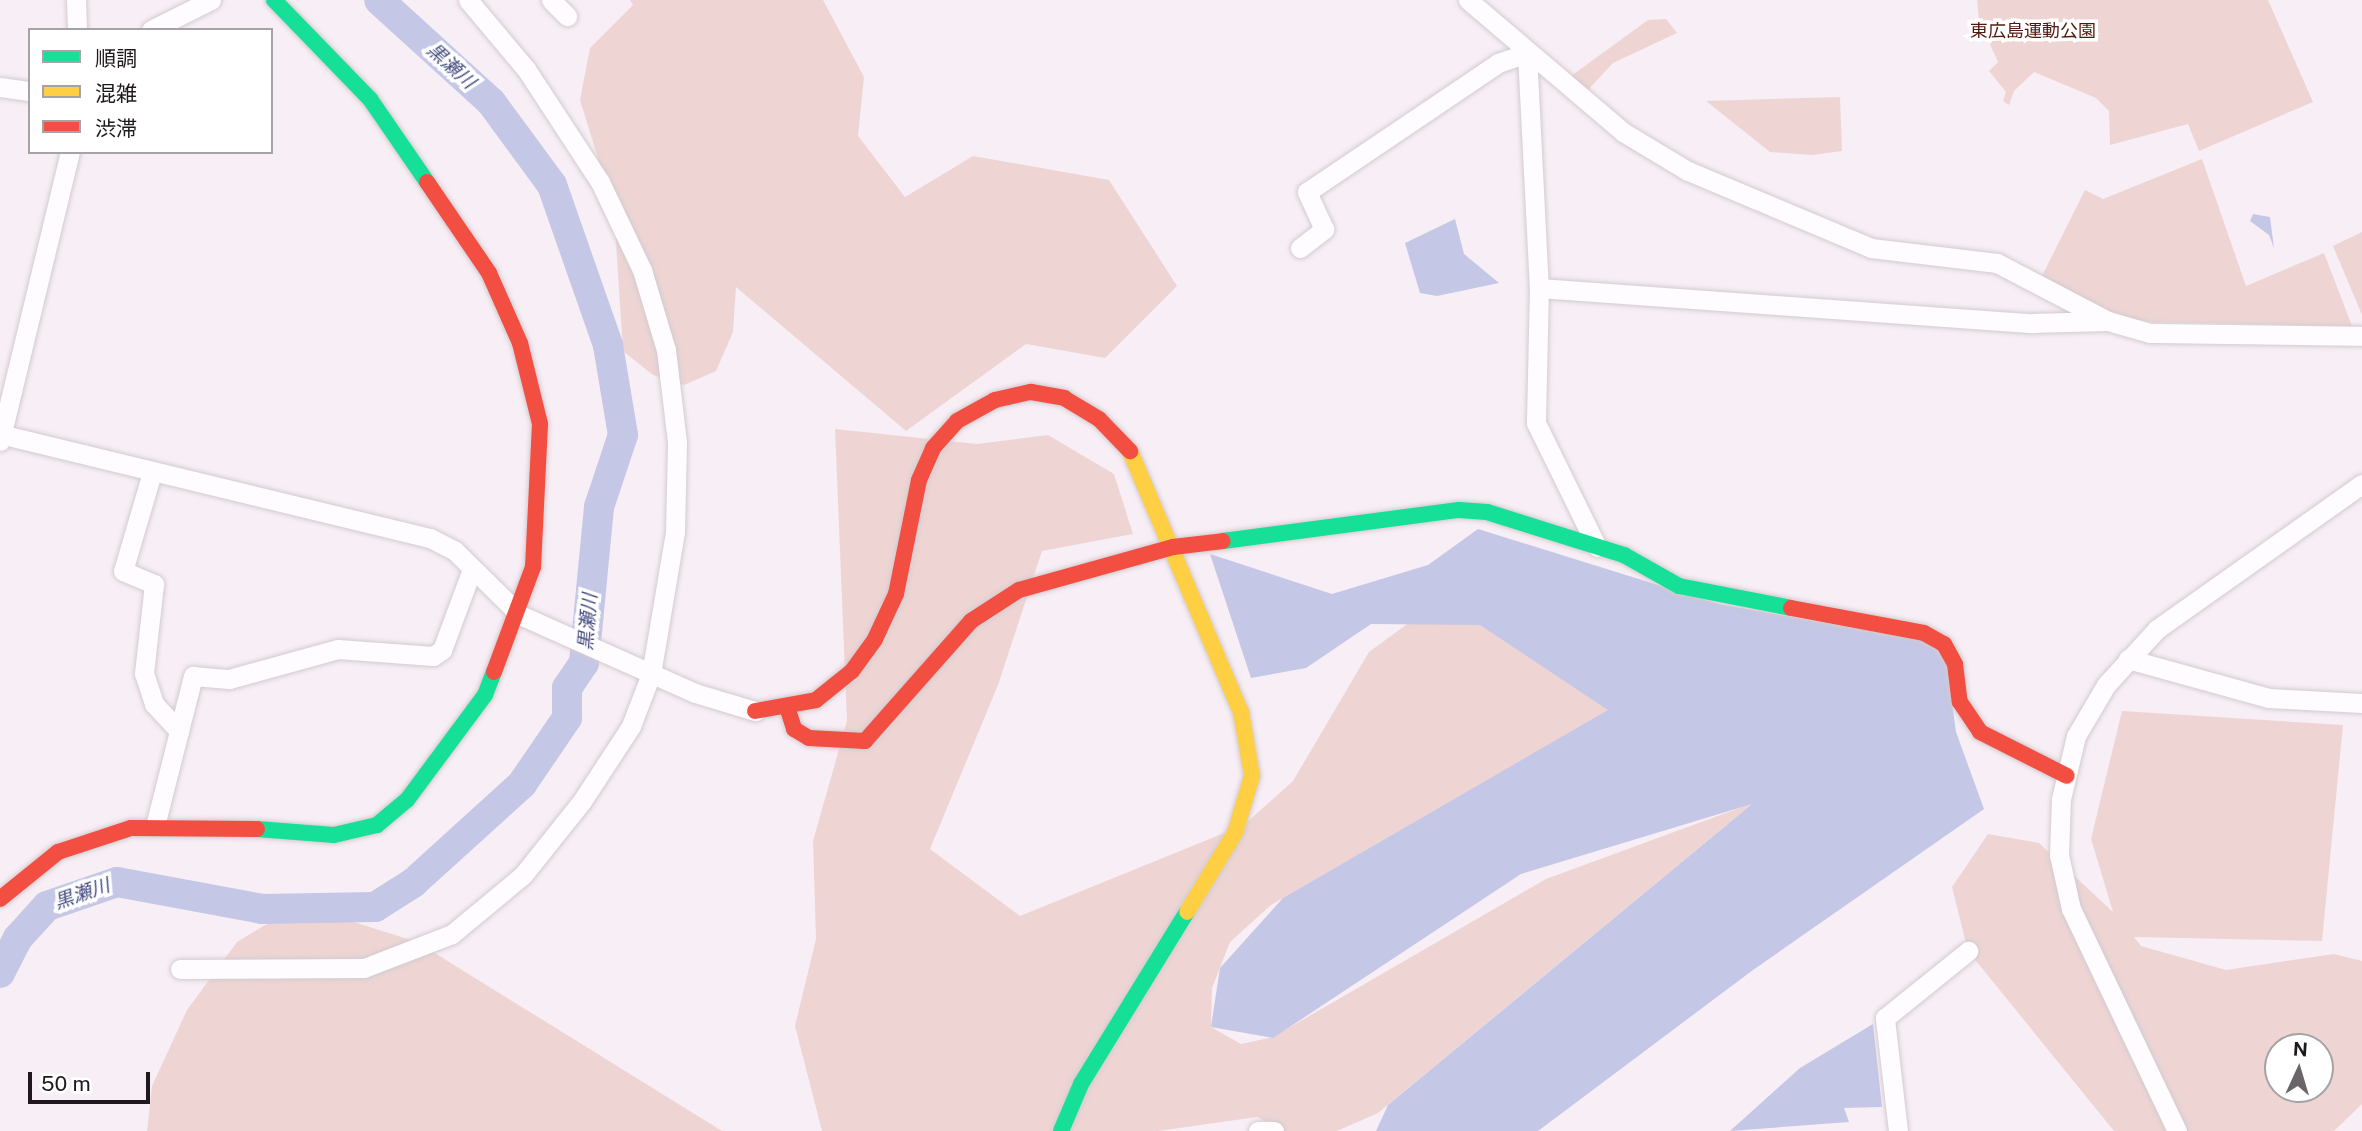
<!DOCTYPE html>
<meta charset="utf-8">
<style>
body{margin:0}
#map{position:relative;width:2362px;height:1131px;overflow:hidden;background:#f8eef5;font-family:"Public Sans","Noto Sans JP",sans-serif}
div>[style]{position:absolute}
.green>*{inset:0;background:#eed5d4}
.water>*{inset:0;background:#c4c7e5}
.river>*{height:30px;margin:-15px;padding:0 15px;transform-origin:15px;border-radius:15px;background:#c4c7e5}
.roads{filter:drop-shadow(0 0 2px #d2cbd0) drop-shadow(0 0 2px #d2cbd0)}
.street>*{height:19px;margin:-9.5px;padding:0 9.5px;transform-origin:9.5px;border-radius:9.5px;background:#fefcfe}
.fast>*{height:16px;margin:-8px;padding:0 8px;transform-origin:8px;border-radius:8px;background:#16e098}
.slow>*{height:16px;margin:-8px;padding:0 8px;transform-origin:8px;border-radius:8px;background:#ffcf43}
.jam>*{height:16px;margin:-8px;padding:0 8px;transform-origin:8px;border-radius:8px;background:#f24e42}
span{translate:-50% -50%;white-space:nowrap;text-align:center;line-height:1.15;-webkit-text-stroke:7px #fff;paint-order:stroke}
.park-label{font-size:18px;color:#52180d}
.water-label{font-size:19px;color:#41497e;font-style:italic}
.legend{position:absolute;left:28px;top:28px;width:245px;height:126px;box-sizing:border-box;background:#fff;border:2px solid #a5a3a5;margin:0;padding:9px 12px;list-style:none;font-size:21px;color:#1f191e}
.legend li{display:flex;align-items:center;gap:14px;height:35px}
.legend b{width:35px;border:2px solid #a5a3a5}
.north{position:absolute;left:2264px;top:1033px;width:70px;height:70px;box-sizing:border-box;background:#fff;border:2px solid #a5a3a5;border-radius:50%;rotate:4deg;font-size:19px;font-weight:700;line-height:28px;text-align:center;color:#1f191e}
.north::after{content:'';display:block;margin:auto;width:24px;height:32px;background:#6b6469;clip-path:polygon(50% 0,100% 100%,50% 72%,0 100%)}
.scale{position:absolute;left:28px;top:1072px;width:122px;height:32px;box-sizing:border-box;border:4px solid #1f191e;border-top:0;padding-left:9px;font-size:21px;line-height:24px;white-space:nowrap;color:#1f191e;-webkit-text-stroke:5px #fff;paint-order:stroke}
</style>
<div id="map">
<div class="green">
<div style="clip-path:polygon(630px 0,823px 0,864px 77px,858px 136px,905px 197px,973px 156px,1109px 180px,1177px 286px,1105px 358px,1026px 344px,906px 431px,736px 287px,733px 332px,716px 371px,684px 385px,653px 375px,623px 351px,614px 210px,580px 100px,590px 48px,633px 5px)"></div>
<div style="clip-path:polygon(1977px 0,2268px 0,2313px 102px,2199px 151px,2188px 124px,2110px 145px,2109px 111px,2096px 98px,2034px 72px,2014px 91px,2009px 105px,2003px 101px,2006px 92px,1989px 71px,1998px 62px,1979px 20px)"></div>
<div style="clip-path:polygon(1666px 19px,1677px 33px,1613px 63px,1586px 92px,1571px 76px,1648px 20px)"></div>
<div style="clip-path:polygon(1840px 97px,1842px 151px,1812px 155px,1770px 152px,1706px 101px)"></div>
<div style="clip-path:polygon(2202px 159px,2246px 286px,2324px 253px,2352px 326px,2150px 322px,2120px 317px,2042px 276px,2085px 190px,2103px 199px)"></div>
<div style="clip-path:polygon(2362px 232px,2362px 315px,2333px 246px)"></div>
<div style="clip-path:polygon(835px 429px,977px 444px,1048px 435px,1114px 474px,1133px 534px,1042px 551px,998px 685px,930px 849px,1020px 916px,1244px 825px,1293px 781px,1369px 652px,1410px 622px,1480px 625px,1533px 651px,1609px 710px,1271px 905px,1230px 942px,1212px 988px,1211px 1027px,1241px 1044px,1273px 1037px,1546px 879px,1753px 803px,1378px 1113px,1337px 1131px,1284px 1131px,1257px 1117px,1158px 1131px,822px 1131px,795px 1026px,816px 939px,813px 841px,847px 721px)"></div>
<div style="clip-path:polygon(evenodd,2122px 711px,2343px 725px,2322px 941px,2134px 937px,2141px 946px,2226px 970px,2334px 954px,2362px 961px,2362px 1104px,2334px 1131px,2114px 1131px,1968px 951px,1952px 887px,1988px 834px,2039px 843px,2113px 912px,2091px 839px,2122px 711px,2278px 1047px,2320px 1047px,2320px 1089px,2278px 1089px,2278px 1047px)"></div>
<div style="clip-path:polygon(285px 913px,332px 915px,417px 942px,722px 1131px,147px 1131px,152px 1086px,187px 1010px,237px 942px)"></div>
</div>
<div class="water">
<div style="clip-path:polygon(2253px 214px,2270px 217px,2274px 248px,2269px 235px,2250px 221px)"></div>
<div style="clip-path:polygon(1455px 219px,1464px 254px,1499px 283px,1437px 296px,1420px 293px,1405px 243px)"></div>
<div style="clip-path:polygon(1478px 529px,1719px 604px,1944px 644px,1956px 732px,1984px 809px,1753px 970px,1538px 1131px,1376px 1131px,1388px 1105px,1752px 804px,1521px 874px,1273px 1038px,1211px 1027px,1220px 968px,1283px 898px,1608px 710px,1480px 625px,1371px 624px,1306px 668px,1251px 678px,1210px 554px,1332px 594px,1428px 565px)"></div>
<div style="clip-path:polygon(1873px 1024px,1882px 1107px,1844px 1108px,1849px 1122px,1730px 1131px,1800px 1068px)"></div>
</div>
<div class="river">
<div style="left:0;top:973px;width:39px;rotate:-63deg"></div>
<div style="left:18px;top:938px;width:43px;rotate:-47.8deg"></div>
<div style="left:47px;top:906px;width:74px;rotate:-18.9deg"></div>
<div style="left:117px;top:882px;width:147px;rotate:10.5deg"></div>
<div style="left:262px;top:909px;width:113px;rotate:-1deg"></div>
<div style="left:375px;top:907px;width:45px;rotate:-32.3deg"></div>
<div style="left:413px;top:883px;width:147px;rotate:-42.2deg"></div>
<div style="left:522px;top:784px;width:80px;rotate:-55.7deg"></div>
<div style="left:567px;top:718px;width:30px;rotate:-90deg"></div>
<div style="left:567px;top:688px;width:30px;rotate:-56deg"></div>
<div style="left:584px;top:663px;width:157px;rotate:-84.5deg"></div>
<div style="left:599px;top:507px;width:76px;rotate:-71.6deg"></div>
<div style="left:623px;top:435px;width:91px;rotate:-99.5deg"></div>
<div style="left:608px;top:345px;width:170px;rotate:-109.3deg"></div>
<div style="left:552px;top:185px;width:103px;rotate:-126.3deg"></div>
<div style="left:491px;top:102px;width:151px;rotate:-137.7deg"></div>
</div>
<div class="roads">
<div class="street">
<div style="left:76px;top:0;width:30px;rotate:88deg"></div>
<div style="left:551px;top:0;width:23px;rotate:45deg"></div>
<div style="left:1468px;top:0;width:204px;rotate:40.4deg"></div>
<div style="left:1623px;top:132px;width:76px;rotate:31deg"></div>
<div style="left:1688px;top:171px;width:199px;rotate:22.8deg"></div>
<div style="left:1871px;top:248px;width:127px;rotate:6.8deg"></div>
<div style="left:1997px;top:263px;width:125px;rotate:27.6deg"></div>
<div style="left:2108px;top:321px;width:44px;rotate:15.9deg"></div>
<div style="left:2150px;top:333px;width:212px;rotate:0.8deg"></div>
<div style="left:151px;top:30px;width:67px;rotate:-26.6deg"></div>
<div style="left:0;top:87px;width:30px;rotate:8deg"></div>
<div style="left:1300px;top:248px;width:31px;rotate:-38deg"></div>
<div style="left:1324px;top:229px;width:41px;rotate:-114.7deg"></div>
<div style="left:1307px;top:192px;width:230px;rotate:-34deg"></div>
<div style="left:1498px;top:63px;width:31px;rotate:-19deg"></div>
<div style="left:1527px;top:53px;width:235px;rotate:87.1deg"></div>
<div style="left:1539px;top:288px;width:135px;rotate:91.3deg"></div>
<div style="left:1536px;top:423px;width:138px;rotate:63.8deg"></div>
<div style="left:1539px;top:288px;width:495px;rotate:4.1deg"></div>
<div style="left:2033px;top:323px;width:75px;rotate:-1.5deg"></div>
<div style="left:0;top:434px;width:442px;rotate:13.6deg"></div>
<div style="left:430px;top:538px;width:28px;rotate:27deg"></div>
<div style="left:455px;top:551px;width:91px;rotate:44.6deg"></div>
<div style="left:520px;top:615px;width:192px;rotate:24deg"></div>
<div style="left:695px;top:693px;width:63px;rotate:16.7deg"></div>
<div style="left:0;top:441px;width:297px;rotate:-76.4deg"></div>
<div style="left:151px;top:476px;width:99px;rotate:106.4deg"></div>
<div style="left:123px;top:571px;width:34px;rotate:23deg"></div>
<div style="left:154px;top:584px;width:90px;rotate:96.4deg"></div>
<div style="left:144px;top:673px;width:33px;rotate:72deg"></div>
<div style="left:154px;top:704px;width:37px;rotate:47deg"></div>
<div style="left:2128px;top:659px;width:146px;rotate:15.5deg"></div>
<div style="left:2269px;top:698px;width:93px;rotate:3.1deg"></div>
<div style="left:155px;top:826px;width:155px;rotate:-75.8deg"></div>
<div style="left:193px;top:676px;width:36px;rotate:5deg"></div>
<div style="left:229px;top:679px;width:113px;rotate:-15.4deg"></div>
<div style="left:338px;top:649px;width:95px;rotate:4.2deg"></div>
<div style="left:433px;top:656px;width:11px;rotate:-34deg"></div>
<div style="left:442px;top:650px;width:83px;rotate:-69.6deg"></div>
<div style="left:180px;top:969px;width:184px;rotate:-0.3deg"></div>
<div style="left:364px;top:968px;width:94px;rotate:-21.1deg"></div>
<div style="left:452px;top:934px;width:92px;rotate:-39.7deg"></div>
<div style="left:523px;top:875px;width:95px;rotate:-51.4deg"></div>
<div style="left:582px;top:801px;width:90px;rotate:-56.8deg"></div>
<div style="left:631px;top:726px;width:56px;rotate:-69deg"></div>
<div style="left:651px;top:674px;width:144px;rotate:-80.4deg"></div>
<div style="left:675px;top:532px;width:90px;rotate:-88.7deg"></div>
<div style="left:677px;top:442px;width:93px;rotate:-96.8deg"></div>
<div style="left:666px;top:350px;width:84px;rotate:-106.7deg"></div>
<div style="left:642px;top:270px;width:98px;rotate:-115.5deg"></div>
<div style="left:600px;top:182px;width:135px;rotate:-123.2deg"></div>
<div style="left:526px;top:69px;width:90px;rotate:-130deg"></div>
<div style="left:1258px;top:1131px;width:16px"></div>
<div style="left:1898px;top:1131px;width:114px;rotate:-96.6deg"></div>
<div style="left:1885px;top:1018px;width:107px;rotate:-38.9deg"></div>
<div style="left:2177px;top:1131px;width:246px;rotate:-115.5deg"></div>
<div style="left:2071px;top:909px;width:55px;rotate:-102.5deg"></div>
<div style="left:2059px;top:855px;width:56px;rotate:-88deg"></div>
<div style="left:2061px;top:799px;width:65px;rotate:-76.6deg"></div>
<div style="left:2076px;top:736px;width:59px;rotate:-59.5deg"></div>
<div style="left:2106px;top:685px;width:76px;rotate:-47.7deg"></div>
<div style="left:2157px;top:629px;width:251px;rotate:-35.3deg"></div>
</div>
<div class="fast">
<div style="left:274px;top:0;width:138px;rotate:45.9deg"></div>
<div style="left:370px;top:99px;width:101px;rotate:55.5deg"></div>
<div style="left:1223px;top:541px;width:238px;rotate:-7.5deg"></div>
<div style="left:1459px;top:510px;width:28px;rotate:4deg"></div>
<div style="left:1487px;top:512px;width:144px;rotate:17.4deg"></div>
<div style="left:1624px;top:555px;width:63px;rotate:29.4deg"></div>
<div style="left:1679px;top:586px;width:114px;rotate:11.1deg"></div>
<div style="left:257px;top:829px;width:77px;rotate:4.5deg"></div>
<div style="left:334px;top:835px;width:44px;rotate:-13.1deg"></div>
<div style="left:377px;top:825px;width:39px;rotate:-40deg"></div>
<div style="left:407px;top:800px;width:131px;rotate:-53.4deg"></div>
<div style="left:485px;top:695px;width:25px;rotate:-69deg"></div>
<div style="left:1061px;top:1131px;width:51px;rotate:-66.9deg"></div>
<div style="left:1081px;top:1084px;width:202px;rotate:-58.4deg"></div>
</div>
<div class="slow">
<div style="left:1130px;top:451px;width:284px;rotate:67deg"></div>
<div style="left:1241px;top:712px;width:65px;rotate:80.2deg"></div>
<div style="left:1252px;top:776px;width:59px;rotate:106.6deg"></div>
<div style="left:1235px;top:833px;width:92px;rotate:121.3deg"></div>
</div>
<div class="jam">
<div style="left:427px;top:182px;width:110px;rotate:55.7deg"></div>
<div style="left:489px;top:273px;width:77px;rotate:66.1deg"></div>
<div style="left:520px;top:343px;width:83px;rotate:76.1deg"></div>
<div style="left:540px;top:424px;width:143px;rotate:92.8deg"></div>
<div style="left:533px;top:567px;width:112px;rotate:110.4deg"></div>
<div style="left:1791px;top:608px;width:135px;rotate:10.6deg"></div>
<div style="left:1924px;top:633px;width:23px;rotate:29deg"></div>
<div style="left:1944px;top:644px;width:23px;rotate:61deg"></div>
<div style="left:1955px;top:664px;width:38px;rotate:83deg"></div>
<div style="left:1960px;top:702px;width:36px;rotate:56deg"></div>
<div style="left:1980px;top:732px;width:97px;rotate:26.8deg"></div>
<div style="left:788px;top:710px;width:20px;rotate:72deg"></div>
<div style="left:794px;top:729px;width:17px;rotate:31deg"></div>
<div style="left:809px;top:738px;width:56px;rotate:3.1deg"></div>
<div style="left:865px;top:741px;width:160px;rotate:-48.5deg"></div>
<div style="left:971px;top:621px;width:57px;rotate:-32.9deg"></div>
<div style="left:1019px;top:590px;width:160px;rotate:-15.6deg"></div>
<div style="left:1173px;top:547px;width:50px;rotate:-6.8deg"></div>
<div style="left:755px;top:711px;width:62px;rotate:-10.2deg"></div>
<div style="left:816px;top:700px;width:46px;rotate:-38.9deg"></div>
<div style="left:852px;top:671px;width:39px;rotate:-54deg"></div>
<div style="left:875px;top:639px;width:50px;rotate:-65deg"></div>
<div style="left:896px;top:594px;width:116px;rotate:-78.6deg"></div>
<div style="left:919px;top:480px;width:35px;rotate:-66deg"></div>
<div style="left:933px;top:448px;width:36px;rotate:-48deg"></div>
<div style="left:957px;top:421px;width:43px;rotate:-28.9deg"></div>
<div style="left:995px;top:400px;width:37px;rotate:-13deg"></div>
<div style="left:1031px;top:392px;width:34px;rotate:10deg"></div>
<div style="left:1064px;top:398px;width:41px;rotate:31deg"></div>
<div style="left:1099px;top:419px;width:45px;rotate:45.9deg"></div>
<div style="left:0;top:899px;width:75px;rotate:-39deg"></div>
<div style="left:58px;top:852px;width:77px;rotate:-18.2deg"></div>
<div style="left:131px;top:828px;width:126px;rotate:0.5deg"></div>
</div>
</div>
<div class="park-label">
<span style="left:2033px;top:31px">東広島運動公園</span>
</div>
<div class="water-label">
<span style="left:451px;top:66px;rotate:42deg">黒瀬川</span>
<span style="left:588px;top:622px;rotate:-85deg">黒瀬川</span>
<span style="left:82px;top:894px;rotate:-19deg">黒瀬川</span>
</div>
<ul class="legend">
<li><b style="height:9px;background:#16e098"></b>順調</li>
<li><b style="height:9px;background:#ffcf43"></b>混雑</li>
<li><b style="height:9px;background:#f24e42"></b>渋滞</li>
</ul>
<div class="north">N</div>
<div class="scale">50 m</div>
</div>
